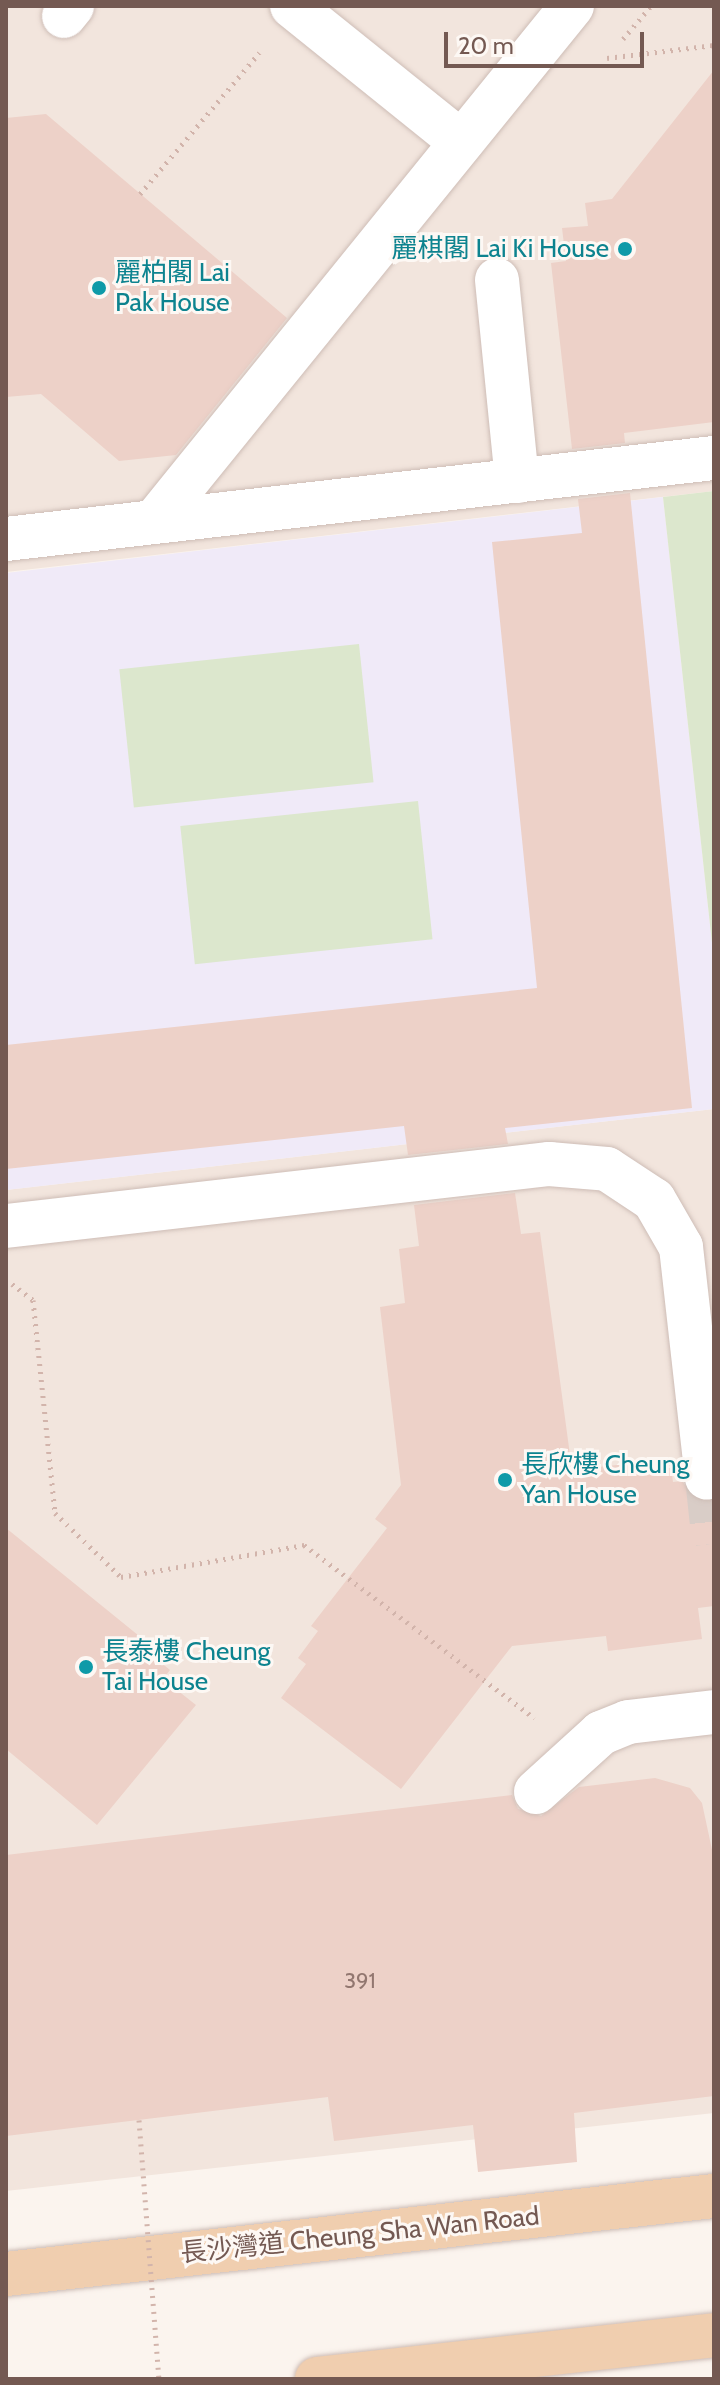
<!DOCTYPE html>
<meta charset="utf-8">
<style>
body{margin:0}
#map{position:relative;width:720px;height:2385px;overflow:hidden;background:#fbf4ee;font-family:Cabin,"Noto Sans TC",sans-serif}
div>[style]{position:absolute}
.residential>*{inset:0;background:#f2e5dd}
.education>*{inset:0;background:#f0eaf8}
.green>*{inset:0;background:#dce7cd;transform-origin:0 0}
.building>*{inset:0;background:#edd1c8}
.minor-tunnel>*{height:44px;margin-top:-22px;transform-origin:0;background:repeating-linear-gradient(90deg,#d9cdc7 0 44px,transparent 0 66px)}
.path>*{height:5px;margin-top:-2.5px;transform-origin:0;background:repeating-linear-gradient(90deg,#d2b4ab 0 2px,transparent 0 8px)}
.roads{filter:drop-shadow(0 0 2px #cebdb6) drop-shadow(0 0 2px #cebdb6)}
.minor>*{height:44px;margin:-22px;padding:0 22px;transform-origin:22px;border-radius:22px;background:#fff}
.major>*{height:44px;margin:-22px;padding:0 22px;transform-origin:22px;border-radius:22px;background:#f0ceaf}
.path-bridge>*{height:5px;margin-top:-2.5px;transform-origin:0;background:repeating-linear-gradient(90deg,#d2b4ab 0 2px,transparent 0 8px)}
.dots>*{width:22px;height:22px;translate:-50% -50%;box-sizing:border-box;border:4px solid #fdf8f4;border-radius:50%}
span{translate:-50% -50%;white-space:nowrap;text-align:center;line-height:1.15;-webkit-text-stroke:6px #fdf8f4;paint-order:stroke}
.number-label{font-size:22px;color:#927770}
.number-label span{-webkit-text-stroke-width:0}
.culture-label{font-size:26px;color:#0d838f}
.right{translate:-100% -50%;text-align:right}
.left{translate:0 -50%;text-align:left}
.street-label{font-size:26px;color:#745952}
.frame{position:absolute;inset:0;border:8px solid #745952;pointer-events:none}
.scale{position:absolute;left:444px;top:32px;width:200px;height:36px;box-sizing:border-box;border:4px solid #745952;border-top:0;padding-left:10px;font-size:24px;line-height:28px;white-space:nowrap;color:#745952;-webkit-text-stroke:6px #fdf8f4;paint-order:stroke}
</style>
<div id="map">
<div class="residential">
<div style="clip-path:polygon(6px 6px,714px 6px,714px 491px,6px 572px)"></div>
<div style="clip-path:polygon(714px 1109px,714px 2113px,6px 2191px,6px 1190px)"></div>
</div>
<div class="education">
<div style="clip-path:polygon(663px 497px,714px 961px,714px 1109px,6px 1190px,6px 573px)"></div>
</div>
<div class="green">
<div style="clip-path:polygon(714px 491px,714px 961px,663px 497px)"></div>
<div style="left:359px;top:644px;width:139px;height:241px;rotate:84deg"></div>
<div style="left:418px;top:801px;width:139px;height:239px;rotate:84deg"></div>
</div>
<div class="building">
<div style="clip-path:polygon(714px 70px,714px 422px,624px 433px,625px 443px,572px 449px,551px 263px,566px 261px,562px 228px,588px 226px,585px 203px,612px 199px)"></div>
<div style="clip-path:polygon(46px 114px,287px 318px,176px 455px,119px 461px,41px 394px,6px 397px,6px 118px)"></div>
<div style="clip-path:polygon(630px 493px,692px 1108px,505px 1128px,508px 1144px,408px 1155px,404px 1126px,6px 1169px,6px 1045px,537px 988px,492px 542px,582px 533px,578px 499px)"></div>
<div style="clip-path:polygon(515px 1193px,521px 1234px,540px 1232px,572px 1470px,670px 1459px,673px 1482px,682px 1481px,696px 1500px,714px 1501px,714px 1606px,698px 1608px,702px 1639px,608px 1651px,606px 1636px,512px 1646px,401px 1789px,281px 1698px,306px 1664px,298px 1658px,318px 1631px,311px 1626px,387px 1528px,375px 1519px,401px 1485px,380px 1307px,405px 1303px,399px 1249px,419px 1246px,414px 1205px)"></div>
<div style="clip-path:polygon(6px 1528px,149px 1644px,144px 1649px,170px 1670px,163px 1679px,196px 1705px,97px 1825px,6px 1749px)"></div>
<div style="clip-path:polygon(655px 1778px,690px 1788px,702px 1803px,714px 1859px,714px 2096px,574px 2113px,577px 2162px,478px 2172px,473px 2125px,334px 2141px,328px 2097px,6px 2136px,6px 1855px,512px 1795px,518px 1809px,541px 1816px,579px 1787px)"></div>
</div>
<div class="minor-tunnel">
<div style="left:707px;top:1478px;width:66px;rotate:83.9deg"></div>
</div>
<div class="path">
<div style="left:623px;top:39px;width:43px;rotate:-49.7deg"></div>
<div style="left:607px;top:58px;width:108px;rotate:-6.9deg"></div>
<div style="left:140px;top:194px;width:185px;rotate:-49.8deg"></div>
<div style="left:12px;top:1284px;width:26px;rotate:37deg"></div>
<div style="left:33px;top:1300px;width:214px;rotate:84.1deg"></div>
<div style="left:55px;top:1513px;width:92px;rotate:44.1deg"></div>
<div style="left:121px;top:1577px;width:186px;rotate:-9.9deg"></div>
<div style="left:304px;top:1545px;width:288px;rotate:36.9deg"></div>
</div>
<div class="roads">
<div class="minor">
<div style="left:292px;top:6px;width:217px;rotate:38.8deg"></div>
<div style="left:64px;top:16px;width:13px;rotate:-51deg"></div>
<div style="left:497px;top:280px;width:202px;rotate:84.3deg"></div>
<div style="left:154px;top:522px;width:664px;rotate:-50.99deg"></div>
<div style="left:6px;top:539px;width:713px;rotate:-6.53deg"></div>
<div style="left:6px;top:1226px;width:547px;rotate:-6.51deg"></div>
<div style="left:549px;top:1164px;width:58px;rotate:4.9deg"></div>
<div style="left:607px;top:1169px;width:56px;rotate:33.4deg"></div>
<div style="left:654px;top:1200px;width:54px;rotate:60.1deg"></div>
<div style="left:681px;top:1247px;width:232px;rotate:83.6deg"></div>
<div style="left:536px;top:1792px;width:88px;rotate:-42.2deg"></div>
<div style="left:601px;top:1733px;width:29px;rotate:-22deg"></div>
<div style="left:628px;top:1722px;width:87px;rotate:-6.6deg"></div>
</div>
<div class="major">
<div style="left:6px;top:2274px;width:712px;rotate:-6.29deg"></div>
<div style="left:317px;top:2379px;width:399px;rotate:-6.3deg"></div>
</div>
</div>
<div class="path-bridge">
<div style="left:139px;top:2120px;width:260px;rotate:85.6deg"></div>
</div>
<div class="dots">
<div style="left:625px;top:249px;background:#0f9aa8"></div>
<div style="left:99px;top:288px;background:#0f9aa8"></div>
<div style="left:505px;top:1480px;background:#0f9aa8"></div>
<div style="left:86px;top:1667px;background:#0f9aa8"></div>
</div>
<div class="number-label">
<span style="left:360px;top:1981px">391</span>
</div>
<div class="culture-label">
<span class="right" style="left:609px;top:249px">麗棋閣 Lai Ki House</span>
<span class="left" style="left:115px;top:288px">麗柏閣 Lai<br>Pak House</span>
<span class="left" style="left:521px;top:1480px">長欣樓 Cheung<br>Yan House</span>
<span class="left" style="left:102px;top:1667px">長泰樓 Cheung<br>Tai House</span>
</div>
<div class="street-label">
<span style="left:360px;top:2235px;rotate:-6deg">長沙灣道 Cheung Sha Wan Road</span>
</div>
<div class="frame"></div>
<div class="scale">20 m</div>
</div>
